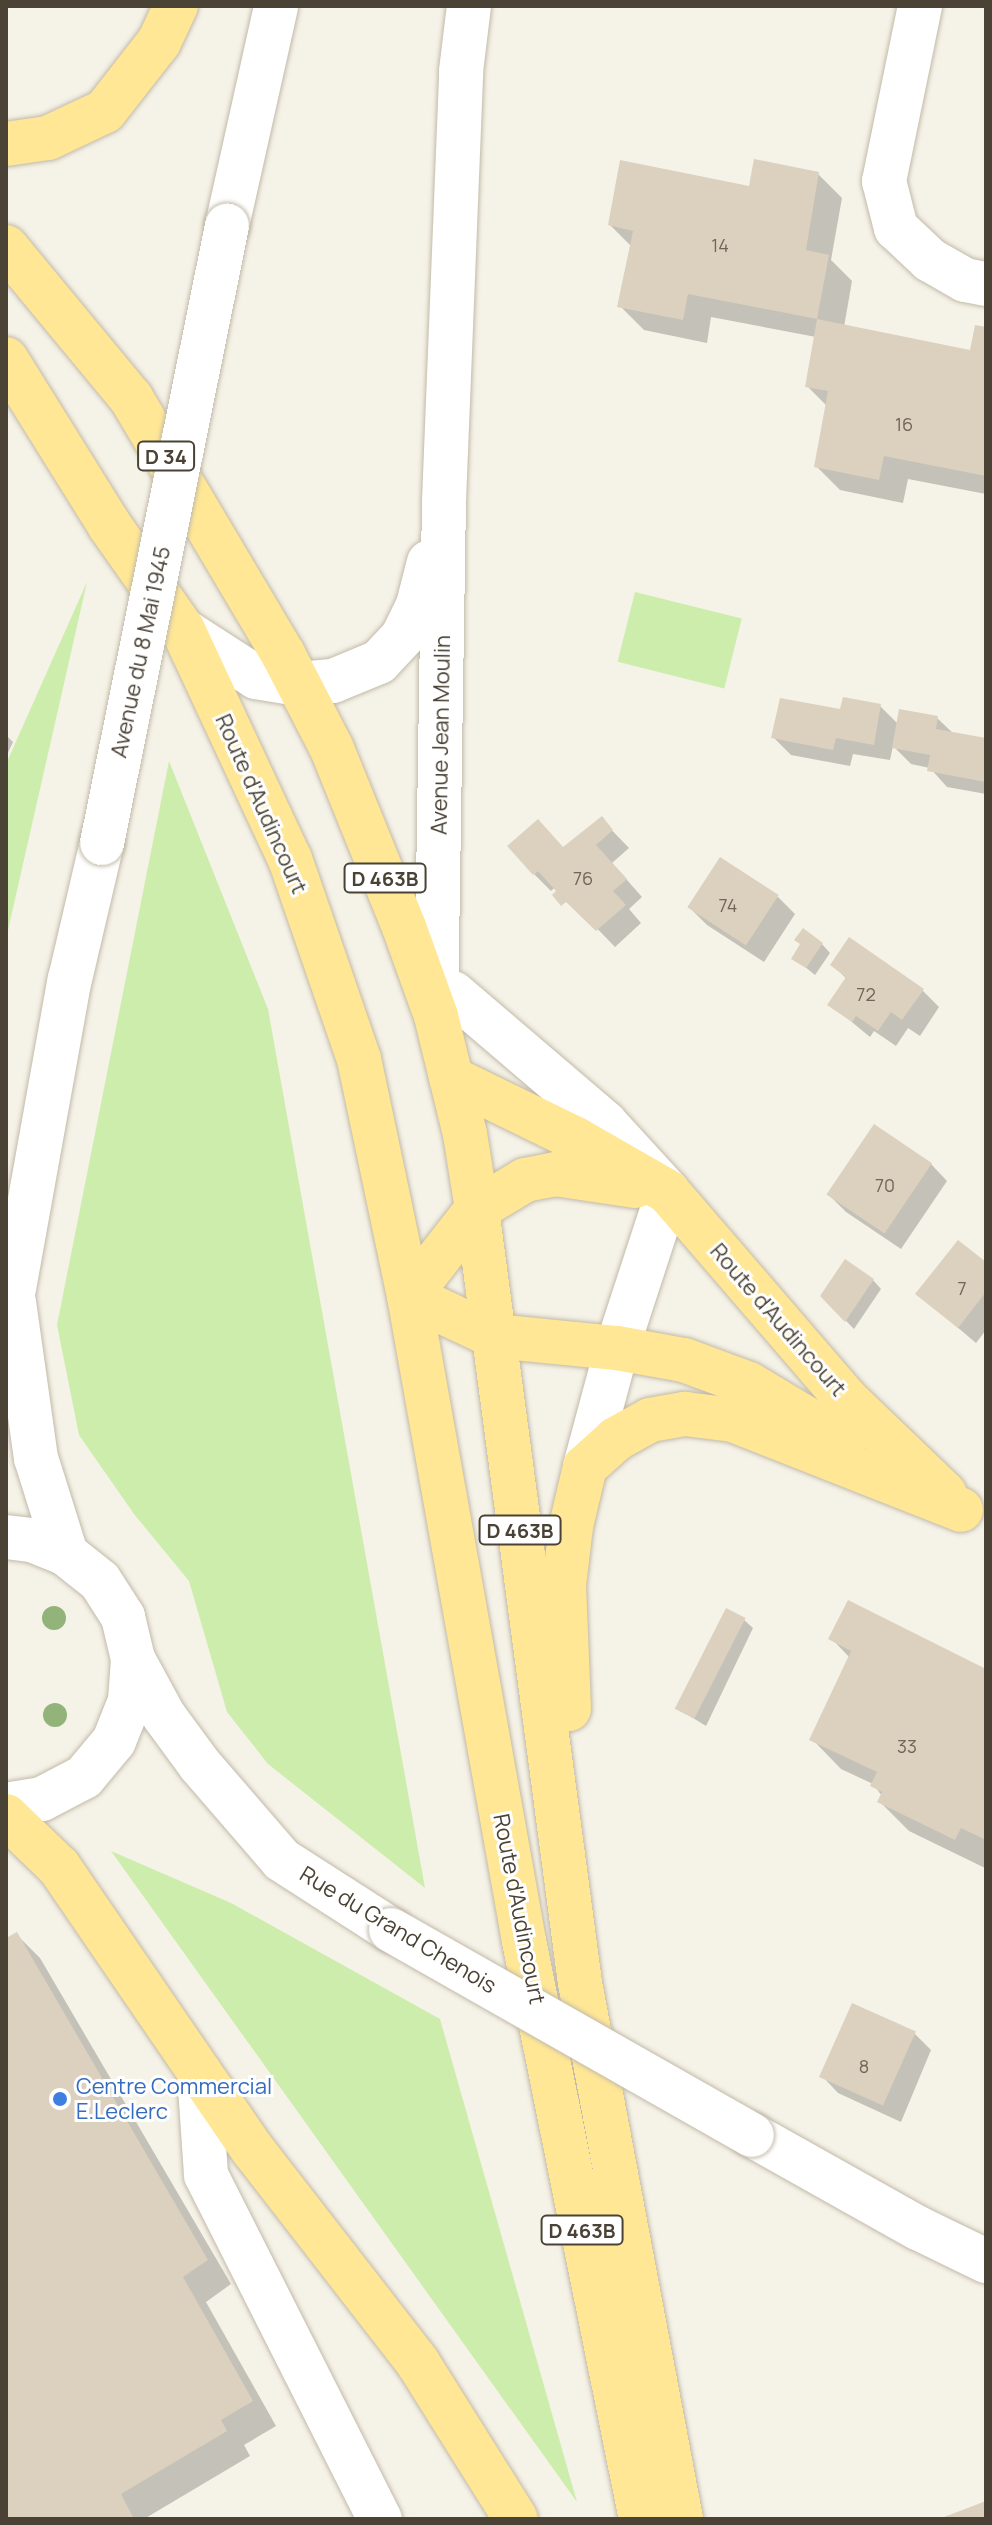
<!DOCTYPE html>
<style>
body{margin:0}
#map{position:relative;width:992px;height:2525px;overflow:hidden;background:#f5f2e7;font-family:Manrope,sans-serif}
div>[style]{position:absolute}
.green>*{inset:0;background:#cdedac;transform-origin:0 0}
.shadow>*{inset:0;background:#0003}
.building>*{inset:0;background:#dbd1be;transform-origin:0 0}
.roads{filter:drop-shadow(0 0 2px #c2baa9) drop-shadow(0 0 2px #c2baa9)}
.minor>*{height:44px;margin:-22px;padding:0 22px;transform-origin:22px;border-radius:22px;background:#fff}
.major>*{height:44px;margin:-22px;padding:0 22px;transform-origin:22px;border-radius:22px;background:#ffe796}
.bridges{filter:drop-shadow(0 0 2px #c2baa9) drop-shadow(0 0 2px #c2baa9)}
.minor-bridge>*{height:44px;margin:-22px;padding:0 22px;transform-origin:22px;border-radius:22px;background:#fff}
.trees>*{width:24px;height:24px;margin:-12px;border-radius:50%;background:#92b47b}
.dots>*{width:22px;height:22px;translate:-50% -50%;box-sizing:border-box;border:4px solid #fff;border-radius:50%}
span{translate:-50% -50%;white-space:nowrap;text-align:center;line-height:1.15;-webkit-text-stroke:6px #fff;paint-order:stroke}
.number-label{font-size:18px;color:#6e6657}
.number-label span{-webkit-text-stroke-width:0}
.shield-label span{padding:2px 6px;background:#fff;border:2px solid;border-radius:6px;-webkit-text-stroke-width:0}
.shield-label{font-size:20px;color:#494235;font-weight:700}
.street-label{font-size:22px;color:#494235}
.shop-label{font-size:22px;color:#366cbe}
.left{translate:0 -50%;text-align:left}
.frame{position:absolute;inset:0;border:8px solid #494235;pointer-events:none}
</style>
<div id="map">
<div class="green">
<div style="clip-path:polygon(87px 582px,6px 939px,6px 764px)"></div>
<div style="left:635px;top:592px;width:110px;height:72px;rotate:14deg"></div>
<div style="clip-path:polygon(169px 761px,268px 1009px,425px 1888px,268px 1764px,227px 1712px,189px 1581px,134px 1514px,79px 1435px,57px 1325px)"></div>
<div style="clip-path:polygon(111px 1851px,231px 1903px,440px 2019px,577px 2502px)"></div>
</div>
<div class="shadow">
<div style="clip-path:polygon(818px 174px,842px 198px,831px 260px,852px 281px,844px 327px,971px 352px,986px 330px,986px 494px,908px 479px,903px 503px,840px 490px,816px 466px,828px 407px,807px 386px,816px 337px,711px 317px,707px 343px,644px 330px,620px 306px,632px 247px,610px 225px)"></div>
<div style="clip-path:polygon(880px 706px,898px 724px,937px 718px,955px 735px,986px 740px,986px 794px,947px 787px,930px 768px,911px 764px,893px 746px,890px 760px,853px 754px,850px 766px,791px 755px,774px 738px,842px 712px)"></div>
<div style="clip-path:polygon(6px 735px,13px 742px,6px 757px)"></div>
<div style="clip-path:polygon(601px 819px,629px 848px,612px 863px,642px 897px,629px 909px,641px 923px,615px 947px,556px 886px,551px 891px,534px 874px)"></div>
<div style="clip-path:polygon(778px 897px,795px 914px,764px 962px,707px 925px,690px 908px)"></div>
<div style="clip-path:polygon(822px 944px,830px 953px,815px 975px,794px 958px)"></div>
<div style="clip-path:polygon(832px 965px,922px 990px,939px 1007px,920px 1036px,908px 1028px,896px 1046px,874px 1031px,870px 1037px,830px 1004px,847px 979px)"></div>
<div style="clip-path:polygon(931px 1164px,947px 1181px,901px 1249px,846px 1212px,829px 1195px)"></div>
<div style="clip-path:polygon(986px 1265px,986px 1330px,976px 1343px,918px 1294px)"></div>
<div style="clip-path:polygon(873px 1280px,881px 1289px,854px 1329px,822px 1296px)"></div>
<div style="clip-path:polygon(744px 1620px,753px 1628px,706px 1726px,680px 1710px)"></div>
<div style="clip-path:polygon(831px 1638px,986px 1672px,985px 1868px,909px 1831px,880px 1802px,882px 1796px,873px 1784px,841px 1769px,812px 1739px,850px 1658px)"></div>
<div style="clip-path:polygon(16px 1934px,40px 1958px,231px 2284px,206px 2302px,276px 2426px,244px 2445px,250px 2456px,144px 2519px,6px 2519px,6px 1940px)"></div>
<div style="clip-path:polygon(914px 2033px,931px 2050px,901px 2122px,838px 2093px,822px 2076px)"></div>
</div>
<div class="building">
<div style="clip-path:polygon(754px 159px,819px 172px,806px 250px,829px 255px,817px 319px,688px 294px,683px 320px,617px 307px,633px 231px,608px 225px,620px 160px,749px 186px)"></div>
<div style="clip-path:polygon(817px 319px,970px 350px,975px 325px,986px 327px,986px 476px,884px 456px,879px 480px,814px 467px,828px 391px,805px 387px)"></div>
<div style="clip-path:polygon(843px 697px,881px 704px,874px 745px,836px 738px,833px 750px,771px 738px,780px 698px,840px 709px)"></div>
<div style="clip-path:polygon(899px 709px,938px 716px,936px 729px,986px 738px,986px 782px,927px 771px,930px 755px,892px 748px)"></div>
<div style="clip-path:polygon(602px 816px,613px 830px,596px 845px,627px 879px,613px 891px,626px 905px,596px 931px,566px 902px,561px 906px,552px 895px,556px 891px,538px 871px,533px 875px,507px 846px,538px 819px,563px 847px)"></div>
<div style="left:720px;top:857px;width:70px;height:60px;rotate:33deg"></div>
<div style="clip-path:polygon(803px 928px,823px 943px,806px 968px,791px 959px,800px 944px,794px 940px)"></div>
<div style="clip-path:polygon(849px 937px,924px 989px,902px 1020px,891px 1012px,878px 1031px,856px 1016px,852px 1022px,827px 1005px,846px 977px,830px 965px)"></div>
<div style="left:874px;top:1124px;width:70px;height:85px;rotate:34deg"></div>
<div style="clip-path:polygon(958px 1240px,986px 1262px,986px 1292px,958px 1328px,915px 1294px)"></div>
<div style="clip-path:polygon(845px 1259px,874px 1279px,845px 1322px,820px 1296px)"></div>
<div style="clip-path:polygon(848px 1600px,986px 1669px,986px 1840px,961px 1828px,955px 1840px,877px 1802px,882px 1792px,870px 1786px,877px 1772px,809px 1740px,851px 1651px,828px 1639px)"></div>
<div style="left:726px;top:1608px;width:22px;height:113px;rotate:27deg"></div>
<div style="clip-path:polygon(17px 1932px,208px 2260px,183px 2277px,253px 2401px,221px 2420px,227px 2431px,121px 2494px,134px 2519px,6px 2519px,6px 1938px)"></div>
<div style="left:852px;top:2003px;width:70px;height:81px;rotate:24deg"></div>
<div style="clip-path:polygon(986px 2501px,986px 2519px,939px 2519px)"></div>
</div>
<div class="roads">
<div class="minor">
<div style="left:920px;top:6px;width:179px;rotate:101.6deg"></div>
<div style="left:884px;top:181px;width:49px;rotate:75.7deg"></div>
<div style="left:896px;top:228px;width:47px;rotate:43.3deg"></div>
<div style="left:930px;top:260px;width:40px;rotate:29.7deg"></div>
<div style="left:965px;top:280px;width:21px;rotate:11deg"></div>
<div style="left:227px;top:226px;width:225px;rotate:-77.4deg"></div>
<div style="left:183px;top:630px;width:87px;rotate:32.8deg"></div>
<div style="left:256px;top:677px;width:43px;rotate:9.5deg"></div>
<div style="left:298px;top:684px;width:35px;rotate:-5deg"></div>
<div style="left:333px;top:681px;width:50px;rotate:-22.4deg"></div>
<div style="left:379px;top:662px;width:35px;rotate:-47deg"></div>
<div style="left:403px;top:636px;width:34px;rotate:-64deg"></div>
<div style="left:418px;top:605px;width:44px;rotate:-75.7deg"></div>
<div style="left:453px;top:993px;width:200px;rotate:40.5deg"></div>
<div style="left:605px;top:1123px;width:93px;rotate:47.6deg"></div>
<div style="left:668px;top:1192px;width:164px;rotate:108.1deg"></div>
<div style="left:617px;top:1348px;width:123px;rotate:105.1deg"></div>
<div style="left:436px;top:1014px;width:513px;rotate:-89.11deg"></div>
<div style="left:444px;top:501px;width:430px;rotate:-87.7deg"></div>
<div style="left:461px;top:71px;width:65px;rotate:-83deg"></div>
<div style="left:14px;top:1302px;width:158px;rotate:82deg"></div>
<div style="left:36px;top:1458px;width:101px;rotate:72.6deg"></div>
<div style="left:6px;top:1333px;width:360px;rotate:-79.8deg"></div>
<div style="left:70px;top:979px;width:140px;rotate:-76.8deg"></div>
<div style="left:6px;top:1537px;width:26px;rotate:7deg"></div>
<div style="left:32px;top:1540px;width:37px;rotate:22deg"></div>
<div style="left:66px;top:1554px;width:43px;rotate:38.5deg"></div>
<div style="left:100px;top:1581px;width:43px;rotate:57.4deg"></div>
<div style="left:123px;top:1617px;width:43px;rotate:76.6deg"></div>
<div style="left:133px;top:1659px;width:42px;rotate:94.1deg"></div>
<div style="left:130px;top:1701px;width:43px;rotate:111.8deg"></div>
<div style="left:114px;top:1741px;width:47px;rotate:129.8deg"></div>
<div style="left:84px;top:1777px;width:47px;rotate:152.4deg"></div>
<div style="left:42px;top:1799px;width:36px;rotate:171deg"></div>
<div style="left:133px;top:1659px;width:65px;rotate:61.5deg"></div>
<div style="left:164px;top:1716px;width:61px;rotate:53.7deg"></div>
<div style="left:200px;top:1765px;width:125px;rotate:49.2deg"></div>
<div style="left:282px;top:1860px;width:130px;rotate:32.7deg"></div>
<div style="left:199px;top:2072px;width:103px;rotate:86.1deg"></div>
<div style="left:206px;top:2175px;width:386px;rotate:63.2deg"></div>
<div style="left:752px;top:2135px;width:190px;rotate:29.3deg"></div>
<div style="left:918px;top:2228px;width:76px;rotate:25.9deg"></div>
</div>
<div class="major">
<div style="left:6px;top:144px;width:42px;rotate:-8.1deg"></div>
<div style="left:48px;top:138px;width:63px;rotate:-25.3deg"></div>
<div style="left:105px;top:111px;width:88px;rotate:-52deg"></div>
<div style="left:159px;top:42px;width:40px;rotate:-65deg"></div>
<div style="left:6px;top:247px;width:196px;rotate:50.4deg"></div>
<div style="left:131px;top:398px;width:298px;rotate:59.3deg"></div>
<div style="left:283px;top:654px;width:107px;rotate:62.7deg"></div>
<div style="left:332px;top:749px;width:192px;rotate:68deg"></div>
<div style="left:404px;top:927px;width:95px;rotate:70.2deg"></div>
<div style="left:436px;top:1016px;width:122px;rotate:76.2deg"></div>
<div style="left:465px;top:1134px;width:76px;rotate:80.9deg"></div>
<div style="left:477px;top:1209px;width:781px;rotate:82.42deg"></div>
<div style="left:580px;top:1983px;width:545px;rotate:79.33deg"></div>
<div style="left:6px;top:359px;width:197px;rotate:58.1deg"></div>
<div style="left:110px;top:526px;width:127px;rotate:54.9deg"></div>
<div style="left:183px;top:630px;width:253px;rotate:65deg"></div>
<div style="left:290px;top:859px;width:212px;rotate:71deg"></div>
<div style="left:359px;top:1059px;width:242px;rotate:78.1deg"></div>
<div style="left:409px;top:1296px;width:655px;rotate:79.89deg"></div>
<div style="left:524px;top:1941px;width:590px;rotate:78.56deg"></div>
<div style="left:451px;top:1078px;width:139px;rotate:26deg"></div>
<div style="left:576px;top:1139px;width:106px;rotate:29.9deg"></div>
<div style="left:668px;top:1192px;width:273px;rotate:49.3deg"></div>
<div style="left:846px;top:1399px;width:137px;rotate:43.8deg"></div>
<div style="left:409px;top:1296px;width:94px;rotate:25.2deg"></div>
<div style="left:494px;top:1336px;width:124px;rotate:5.6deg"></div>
<div style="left:617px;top:1348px;width:68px;rotate:10.2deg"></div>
<div style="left:684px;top:1360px;width:69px;rotate:20.3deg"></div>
<div style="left:749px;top:1384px;width:111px;rotate:31deg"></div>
<div style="left:409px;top:1296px;width:110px;rotate:-52deg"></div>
<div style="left:477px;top:1209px;width:56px;rotate:-31.1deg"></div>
<div style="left:525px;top:1180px;width:31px;rotate:-11deg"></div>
<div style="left:555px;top:1174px;width:81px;rotate:8.5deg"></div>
<div style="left:569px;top:1709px;width:124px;rotate:-92.3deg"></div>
<div style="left:564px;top:1585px;width:59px;rotate:-83.2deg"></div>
<div style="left:571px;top:1526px;width:61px;rotate:-76.7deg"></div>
<div style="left:585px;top:1467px;width:42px;rotate:-42.1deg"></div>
<div style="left:616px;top:1439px;width:39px;rotate:-29deg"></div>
<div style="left:650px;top:1420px;width:36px;rotate:-10deg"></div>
<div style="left:685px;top:1414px;width:48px;rotate:7.1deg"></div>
<div style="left:733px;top:1420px;width:245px;rotate:21.5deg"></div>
<div style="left:6px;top:1816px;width:74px;rotate:43.9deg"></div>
<div style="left:59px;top:1867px;width:343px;rotate:55.6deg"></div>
<div style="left:253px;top:2150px;width:269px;rotate:52.2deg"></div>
<div style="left:418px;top:2363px;width:184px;rotate:57.9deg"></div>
</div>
</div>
<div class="bridges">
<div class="minor-bridge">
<div style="left:102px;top:843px;width:630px;rotate:-78.55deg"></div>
<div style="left:391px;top:1930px;width:415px;rotate:29.6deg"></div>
</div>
</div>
<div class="trees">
<div style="left:54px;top:1618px"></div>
<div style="left:55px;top:1715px"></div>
</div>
<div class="dots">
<div style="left:60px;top:2099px;background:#3f7fe0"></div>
</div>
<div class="number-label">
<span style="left:720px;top:245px">14</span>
<span style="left:904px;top:424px">16</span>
<span style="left:583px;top:878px">76</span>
<span style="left:728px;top:905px">74</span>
<span style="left:866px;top:994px">72</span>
<span style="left:885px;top:1185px">70</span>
<span style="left:962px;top:1288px">7</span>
<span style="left:907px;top:1746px">33</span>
<span style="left:864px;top:2066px">8</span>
</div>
<div class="shield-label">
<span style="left:166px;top:456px">D 34</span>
<span style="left:385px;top:878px">D 463B</span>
<span style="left:520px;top:1530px">D 463B</span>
<span style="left:582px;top:2230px">D 463B</span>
</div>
<div class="street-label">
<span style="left:141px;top:652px;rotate:-78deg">Avenue du 8 Mai 1945</span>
<span style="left:441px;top:735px;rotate:-89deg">Avenue Jean Moulin</span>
<span style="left:261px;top:804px;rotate:66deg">Route d'Audincourt</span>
<span style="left:778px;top:1320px;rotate:49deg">Route d'Audincourt</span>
<span style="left:519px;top:1909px;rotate:79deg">Route d'Audincourt</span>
<span style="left:398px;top:1930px;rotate:31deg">Rue du Grand Chenois</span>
</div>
<div class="shop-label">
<span class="left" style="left:76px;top:2099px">Centre Commercial<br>E.Leclerc</span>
</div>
<div class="frame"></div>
</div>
